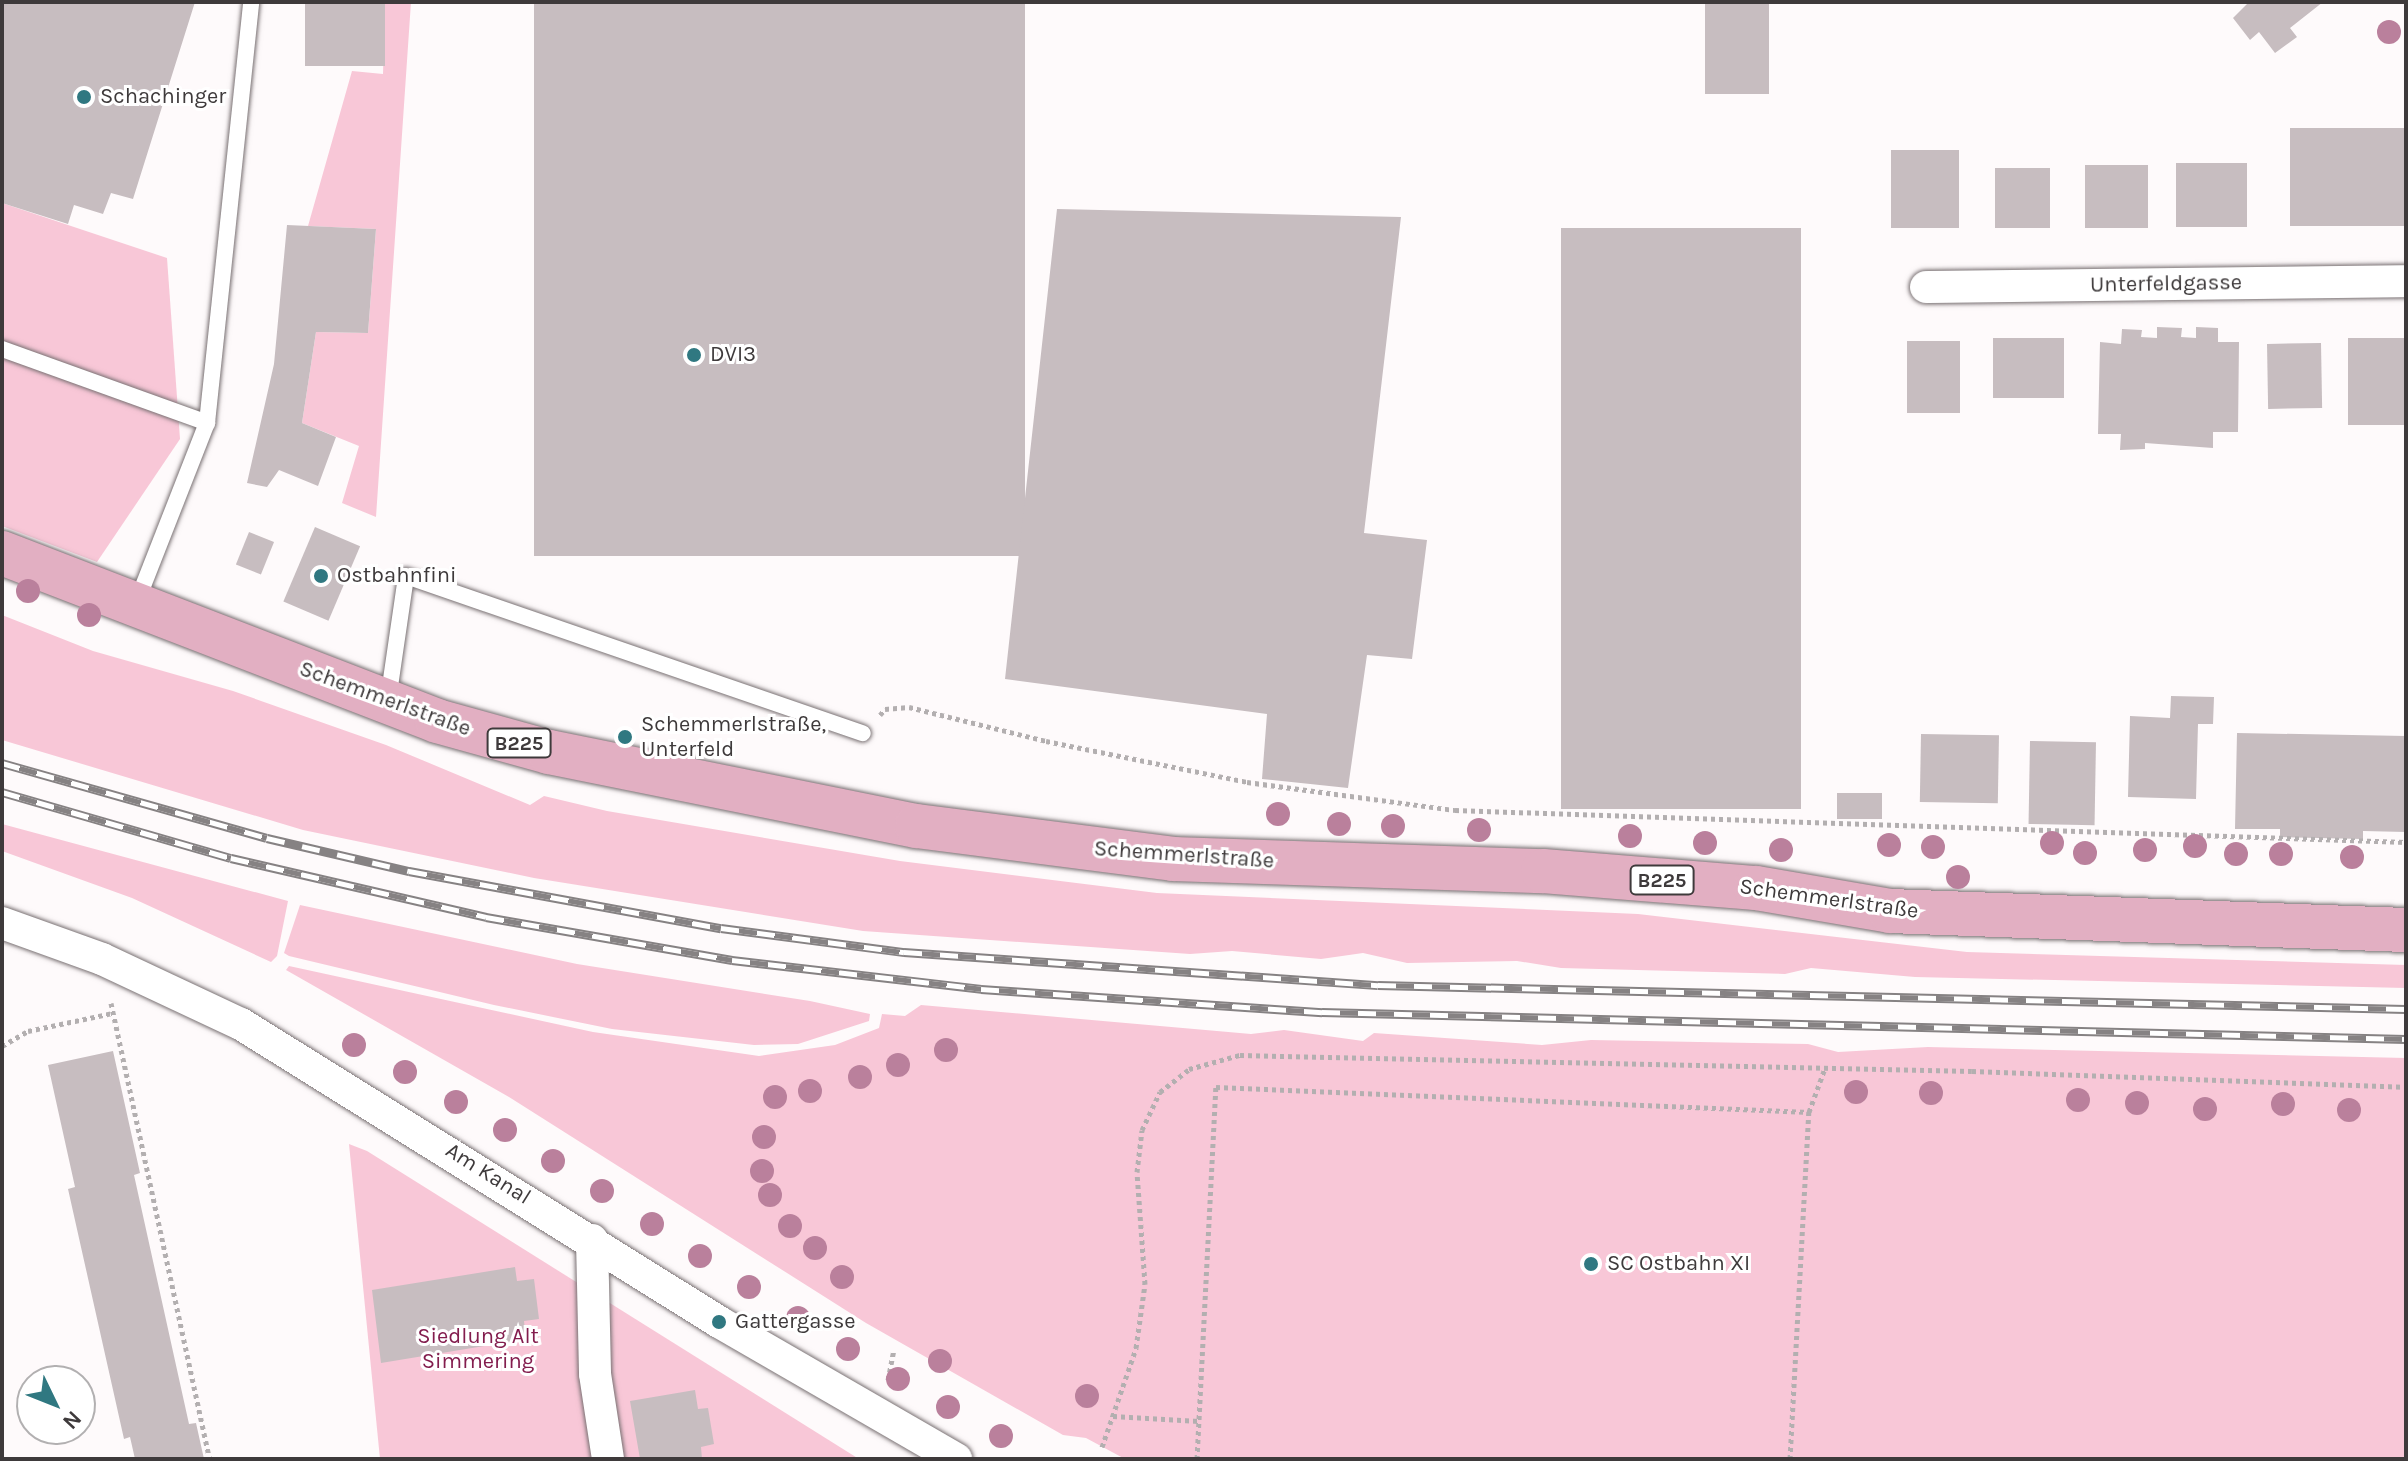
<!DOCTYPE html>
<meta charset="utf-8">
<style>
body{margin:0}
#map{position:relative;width:2408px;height:1461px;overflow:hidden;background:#fefafb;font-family:Karla,sans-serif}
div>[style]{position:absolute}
.green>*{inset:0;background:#f8c7d7}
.building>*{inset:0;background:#c7bdc0;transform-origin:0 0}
.path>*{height:5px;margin-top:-2.5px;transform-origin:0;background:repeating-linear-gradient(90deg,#b3afb0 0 4px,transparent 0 8px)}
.roads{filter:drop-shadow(0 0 2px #797173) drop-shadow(0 0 2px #797173)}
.service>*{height:16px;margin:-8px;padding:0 8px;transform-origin:8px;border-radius:8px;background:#fff}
.minor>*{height:32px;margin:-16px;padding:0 16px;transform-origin:16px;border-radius:16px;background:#fff}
.primary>*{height:44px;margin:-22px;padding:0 22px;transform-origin:22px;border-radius:22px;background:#e2afc2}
.rail>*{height:9px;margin-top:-4.5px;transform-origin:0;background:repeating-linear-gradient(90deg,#fff 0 18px,#868283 0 36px);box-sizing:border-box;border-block:2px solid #868283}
.trees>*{width:24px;height:24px;margin:-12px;border-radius:50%;background:#ba809c}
.dots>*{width:22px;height:22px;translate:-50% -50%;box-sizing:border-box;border:4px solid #fff;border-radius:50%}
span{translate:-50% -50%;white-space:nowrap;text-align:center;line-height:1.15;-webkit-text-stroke:6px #fff;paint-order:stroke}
.shield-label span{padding:2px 6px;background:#fff;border:2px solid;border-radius:6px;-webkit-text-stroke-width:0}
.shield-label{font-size:20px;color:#3e3a3b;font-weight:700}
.poi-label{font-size:22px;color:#3e3a3b}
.left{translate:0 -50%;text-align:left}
.street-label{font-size:22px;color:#3e3a3b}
.park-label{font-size:22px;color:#831d4e}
.frame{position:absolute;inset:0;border:4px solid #3e3a3b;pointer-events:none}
.north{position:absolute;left:16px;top:1365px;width:80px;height:80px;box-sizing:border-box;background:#fff;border:2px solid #b2b0b1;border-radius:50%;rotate:133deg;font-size:22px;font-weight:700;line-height:32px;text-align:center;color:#3e3a3b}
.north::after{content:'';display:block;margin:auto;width:28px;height:36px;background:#307881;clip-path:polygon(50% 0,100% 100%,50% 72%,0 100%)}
</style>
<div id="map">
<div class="green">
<div style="clip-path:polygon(385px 2px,411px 2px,376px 517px,342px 503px,359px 446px,302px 423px,316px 332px,368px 333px,376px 229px,308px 226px,352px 71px,383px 74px)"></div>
<div style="clip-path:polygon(2px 203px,167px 258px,180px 439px,97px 562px,2px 526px)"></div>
<div style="clip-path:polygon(2px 615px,93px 651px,233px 691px,386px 745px,530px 805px,544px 796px,607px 811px,900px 861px,1157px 893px,1638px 914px,1967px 952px,2406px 965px,2406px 988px,1915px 977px,1811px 968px,1785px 974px,1561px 968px,1517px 961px,1407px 963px,1363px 953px,1321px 959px,1232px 951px,1190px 954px,863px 931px,534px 878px,303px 830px,2px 740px)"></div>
<div style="clip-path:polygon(2px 824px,288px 901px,277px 956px,271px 962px,132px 898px,2px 851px)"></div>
<div style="clip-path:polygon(300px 905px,577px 964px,810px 1001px,870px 1014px,869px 1021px,798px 1044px,754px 1045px,612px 1029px,494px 1005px,289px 956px,284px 953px)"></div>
<div style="clip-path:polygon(289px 966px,593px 1032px,759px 1056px,835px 1045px,879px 1028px,882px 1014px,905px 1016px,921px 1005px,1251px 1034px,1284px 1030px,1363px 1041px,1374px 1033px,1542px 1045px,1591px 1040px,1808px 1044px,1838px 1052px,1928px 1047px,2406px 1058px,2406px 1459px,1125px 1459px,1086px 1438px,1063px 1435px,866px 1323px,509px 1097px,286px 970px)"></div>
<div style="clip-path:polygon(349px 1144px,367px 1151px,859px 1459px,380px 1459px)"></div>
</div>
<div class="building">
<div style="clip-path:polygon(2px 2px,195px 2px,133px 199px,111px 193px,103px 214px,74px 205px,68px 224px,2px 203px)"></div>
<div style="left:305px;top:2px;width:80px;height:64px"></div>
<div style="left:534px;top:2px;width:491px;height:554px"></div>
<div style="left:1705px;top:2px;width:64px;height:92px"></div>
<div style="clip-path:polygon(2249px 2px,2323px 2px,2290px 28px,2297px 37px,2275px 53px,2259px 32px,2250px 40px,2233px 18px)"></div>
<div style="left:2290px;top:128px;width:116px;height:98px"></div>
<div style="left:1891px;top:150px;width:68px;height:78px"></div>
<div style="left:2247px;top:163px;width:64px;height:71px;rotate:90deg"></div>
<div style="left:2085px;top:165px;width:63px;height:63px"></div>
<div style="left:1995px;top:168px;width:55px;height:60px"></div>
<div style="clip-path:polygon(1057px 209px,1401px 217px,1364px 533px,1427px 540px,1412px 659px,1367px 655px,1348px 788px,1262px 779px,1267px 714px,1005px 679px)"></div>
<div style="clip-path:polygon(287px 225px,376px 229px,368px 333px,316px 332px,302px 423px,336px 437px,318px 486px,279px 470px,267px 487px,247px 483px,274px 364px)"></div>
<div style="left:1561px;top:228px;width:240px;height:581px"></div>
<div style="clip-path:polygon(2157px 327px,2182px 328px,2181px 337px,2196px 338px,2196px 327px,2218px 328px,2218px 342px,2239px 342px,2238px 432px,2213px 432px,2213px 448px,2145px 443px,2145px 449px,2120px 450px,2121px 434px,2098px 434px,2100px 342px,2121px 344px,2122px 329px,2142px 330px,2141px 337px,2157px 338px)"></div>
<div style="left:2064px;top:338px;width:60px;height:71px;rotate:90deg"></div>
<div style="left:2406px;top:338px;width:87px;height:58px;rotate:90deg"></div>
<div style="left:1907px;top:341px;width:53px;height:72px"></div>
<div style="left:2321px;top:343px;width:65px;height:54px;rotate:89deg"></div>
<div style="left:315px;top:527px;width:49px;height:81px;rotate:23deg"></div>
<div style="left:249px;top:532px;width:27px;height:35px;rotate:22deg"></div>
<div style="clip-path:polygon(2171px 696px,2214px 697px,2213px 724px,2198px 724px,2196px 799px,2128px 797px,2130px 716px,2170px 718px)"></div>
<div style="clip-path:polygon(2237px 733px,2406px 736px,2406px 832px,2363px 831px,2363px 839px,2280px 837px,2280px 829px,2235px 829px)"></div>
<div style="left:1921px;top:734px;width:78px;height:68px;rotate:1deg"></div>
<div style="left:2030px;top:741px;width:66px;height:83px;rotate:1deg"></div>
<div style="left:1837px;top:793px;width:45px;height:26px"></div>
<div style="clip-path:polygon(113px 1051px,140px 1173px,134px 1175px,189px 1424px,196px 1423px,204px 1459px,135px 1459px,130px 1437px,124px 1439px,68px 1189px,75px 1187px,48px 1065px)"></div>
<div style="clip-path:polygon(515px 1267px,517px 1281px,534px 1279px,539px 1319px,524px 1321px,526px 1339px,381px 1363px,372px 1290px)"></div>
<div style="clip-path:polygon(695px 1390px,698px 1409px,708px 1408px,714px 1444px,701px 1447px,702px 1459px,640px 1459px,630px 1401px)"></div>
</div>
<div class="path">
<div style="left:880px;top:715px;width:8px;rotate:-50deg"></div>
<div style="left:885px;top:709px;width:24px;rotate:-5deg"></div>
<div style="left:909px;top:707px;width:141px;rotate:13.9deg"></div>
<div style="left:1046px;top:741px;width:205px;rotate:11.5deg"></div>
<div style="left:1247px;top:782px;width:210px;rotate:7.7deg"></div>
<div style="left:1455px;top:810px;width:952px;rotate:1.93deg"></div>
<div style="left:111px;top:1003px;width:467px;rotate:77.8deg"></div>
<div style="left:2px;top:1046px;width:30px;rotate:-30deg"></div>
<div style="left:28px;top:1031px;width:87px;rotate:-12deg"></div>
<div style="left:888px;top:1380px;width:31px;rotate:-79deg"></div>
<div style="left:1113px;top:1416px;width:86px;rotate:3.3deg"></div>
<div style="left:1102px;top:1447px;width:105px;rotate:-71deg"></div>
<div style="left:1136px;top:1348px;width:65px;rotate:-82deg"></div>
<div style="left:1145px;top:1284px;width:112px;rotate:-94.1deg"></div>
<div style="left:1137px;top:1172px;width:42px;rotate:-83.2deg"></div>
<div style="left:1142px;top:1130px;width:42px;rotate:-64.7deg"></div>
<div style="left:1160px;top:1092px;width:37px;rotate:-38deg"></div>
<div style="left:1189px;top:1069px;width:53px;rotate:-15.4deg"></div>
<div style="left:1240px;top:1055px;width:732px;rotate:1.25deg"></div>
<div style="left:1972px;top:1071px;width:431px;rotate:2.1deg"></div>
<div style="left:1197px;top:1459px;width:372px;rotate:-87.1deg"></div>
<div style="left:1216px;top:1087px;width:594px;rotate:2.41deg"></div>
<div style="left:1790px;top:1459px;width:348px;rotate:-86.9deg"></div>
<div style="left:1809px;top:1112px;width:47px;rotate:-70deg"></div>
</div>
<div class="roads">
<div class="service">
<div style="left:2px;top:349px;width:218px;rotate:19.8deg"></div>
<div style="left:136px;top:604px;width:194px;rotate:-68.6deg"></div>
<div style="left:207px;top:423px;width:423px;rotate:-84deg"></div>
<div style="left:388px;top:700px;width:125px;rotate:-81.7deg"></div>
<div style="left:406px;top:576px;width:483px;rotate:19deg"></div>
</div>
<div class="minor">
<div style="left:1926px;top:287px;width:480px;rotate:-0.7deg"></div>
<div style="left:2px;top:923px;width:106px;rotate:19.8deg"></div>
<div style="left:102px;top:959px;width:153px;rotate:25.1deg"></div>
<div style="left:241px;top:1024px;width:563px;rotate:31.94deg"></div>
<div style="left:719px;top:1322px;width:274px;rotate:30deg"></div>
<div style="left:592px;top:1240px;width:134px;rotate:88.7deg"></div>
<div style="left:595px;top:1374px;width:86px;rotate:81.3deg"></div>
</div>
<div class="primary">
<div style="left:2px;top:553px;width:466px;rotate:21.1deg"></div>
<div style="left:437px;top:721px;width:116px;rotate:15.5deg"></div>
<div style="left:549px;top:752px;width:375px;rotate:11.4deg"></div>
<div style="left:917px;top:826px;width:258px;rotate:7.3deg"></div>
<div style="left:1173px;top:859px;width:370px;rotate:1.9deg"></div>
<div style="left:1543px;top:871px;width:214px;rotate:4.6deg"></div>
<div style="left:1756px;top:888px;width:136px;rotate:9.7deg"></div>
<div style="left:1890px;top:911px;width:516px;rotate:2.11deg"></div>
</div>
</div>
<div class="rail">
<div style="left:2px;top:763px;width:275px;rotate:15.8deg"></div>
<div style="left:267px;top:838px;width:146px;rotate:13.1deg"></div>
<div style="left:409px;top:871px;width:317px;rotate:10.4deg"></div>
<div style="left:721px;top:928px;width:185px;rotate:7.5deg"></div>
<div style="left:904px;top:952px;width:475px;rotate:4deg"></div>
<div style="left:1378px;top:985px;width:1028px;rotate:1.34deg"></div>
<div style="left:2px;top:792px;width:238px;rotate:16.1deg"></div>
<div style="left:231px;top:858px;width:262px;rotate:13deg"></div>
<div style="left:486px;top:917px;width:250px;rotate:9.9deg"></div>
<div style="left:732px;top:960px;width:251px;rotate:6.6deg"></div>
<div style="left:981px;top:989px;width:342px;rotate:3.9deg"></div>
<div style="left:1322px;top:1012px;width:1084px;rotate:1.43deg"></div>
</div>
<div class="trees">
<div style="left:2389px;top:32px"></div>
<div style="left:28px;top:591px"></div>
<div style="left:89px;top:615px"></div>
<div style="left:1278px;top:814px"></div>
<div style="left:1339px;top:824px"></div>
<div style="left:1393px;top:826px"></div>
<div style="left:1479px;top:830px"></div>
<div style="left:1630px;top:836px"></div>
<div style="left:1705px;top:843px"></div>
<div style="left:2052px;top:843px"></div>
<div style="left:1889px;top:845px"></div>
<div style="left:2195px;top:846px"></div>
<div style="left:1933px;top:847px"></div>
<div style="left:1781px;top:850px"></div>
<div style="left:2145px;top:850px"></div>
<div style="left:2085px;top:853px"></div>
<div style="left:2236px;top:854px"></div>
<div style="left:2281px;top:854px"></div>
<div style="left:2352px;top:857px"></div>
<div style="left:1958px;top:877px"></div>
<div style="left:354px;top:1045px"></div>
<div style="left:946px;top:1050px"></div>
<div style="left:898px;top:1065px"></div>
<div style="left:405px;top:1072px"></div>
<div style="left:860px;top:1077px"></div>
<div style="left:810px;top:1091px"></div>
<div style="left:1856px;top:1092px"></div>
<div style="left:1931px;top:1093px"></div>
<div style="left:775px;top:1097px"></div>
<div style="left:2078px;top:1100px"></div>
<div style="left:456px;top:1102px"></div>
<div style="left:2137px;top:1103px"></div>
<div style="left:2283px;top:1104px"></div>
<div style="left:2205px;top:1109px"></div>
<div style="left:2349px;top:1110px"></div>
<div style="left:505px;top:1130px"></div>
<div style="left:764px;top:1137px"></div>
<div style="left:553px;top:1161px"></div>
<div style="left:762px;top:1171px"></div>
<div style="left:602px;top:1191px"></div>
<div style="left:770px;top:1195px"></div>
<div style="left:652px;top:1224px"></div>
<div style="left:790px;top:1226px"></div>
<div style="left:815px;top:1248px"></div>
<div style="left:700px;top:1256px"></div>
<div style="left:842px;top:1277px"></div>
<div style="left:749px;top:1287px"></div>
<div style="left:798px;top:1318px"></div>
<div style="left:848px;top:1349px"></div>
<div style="left:940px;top:1361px"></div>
<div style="left:898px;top:1379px"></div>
<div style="left:1087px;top:1396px"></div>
<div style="left:948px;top:1407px"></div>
<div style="left:1001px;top:1436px"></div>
</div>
<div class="dots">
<div style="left:84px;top:97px;background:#307881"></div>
<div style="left:694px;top:355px;background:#307881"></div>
<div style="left:321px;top:576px;background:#307881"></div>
<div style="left:625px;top:737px;background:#307881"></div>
<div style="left:1591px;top:1264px;background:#307881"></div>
<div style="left:719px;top:1322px;background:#307881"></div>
</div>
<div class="shield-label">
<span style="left:519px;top:743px">B225</span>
<span style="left:1662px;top:880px">B225</span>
</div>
<div class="poi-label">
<span class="left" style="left:100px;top:97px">Schachinger</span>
<span class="left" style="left:710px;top:355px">DVI3</span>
<span class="left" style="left:337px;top:576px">Ostbahnfini</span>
<span class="left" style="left:641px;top:737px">Schemmerlstraße,<br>Unterfeld</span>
<span class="left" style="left:1607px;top:1264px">SC Ostbahn XI</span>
<span class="left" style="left:735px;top:1322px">Gattergasse</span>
</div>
<div class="street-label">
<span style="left:2166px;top:284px;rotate:-1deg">Unterfeldgasse</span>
<span style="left:385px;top:699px;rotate:20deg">Schemmerlstraße</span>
<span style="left:1184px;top:855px;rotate:4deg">Schemmerlstraße</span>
<span style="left:1829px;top:899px;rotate:8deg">Schemmerlstraße</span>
<span style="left:488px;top:1174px;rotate:32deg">Am Kanal</span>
</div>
<div class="park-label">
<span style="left:478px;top:1349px">Siedlung Alt<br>Simmering</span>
</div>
<div class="frame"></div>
<div class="north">N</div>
</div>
